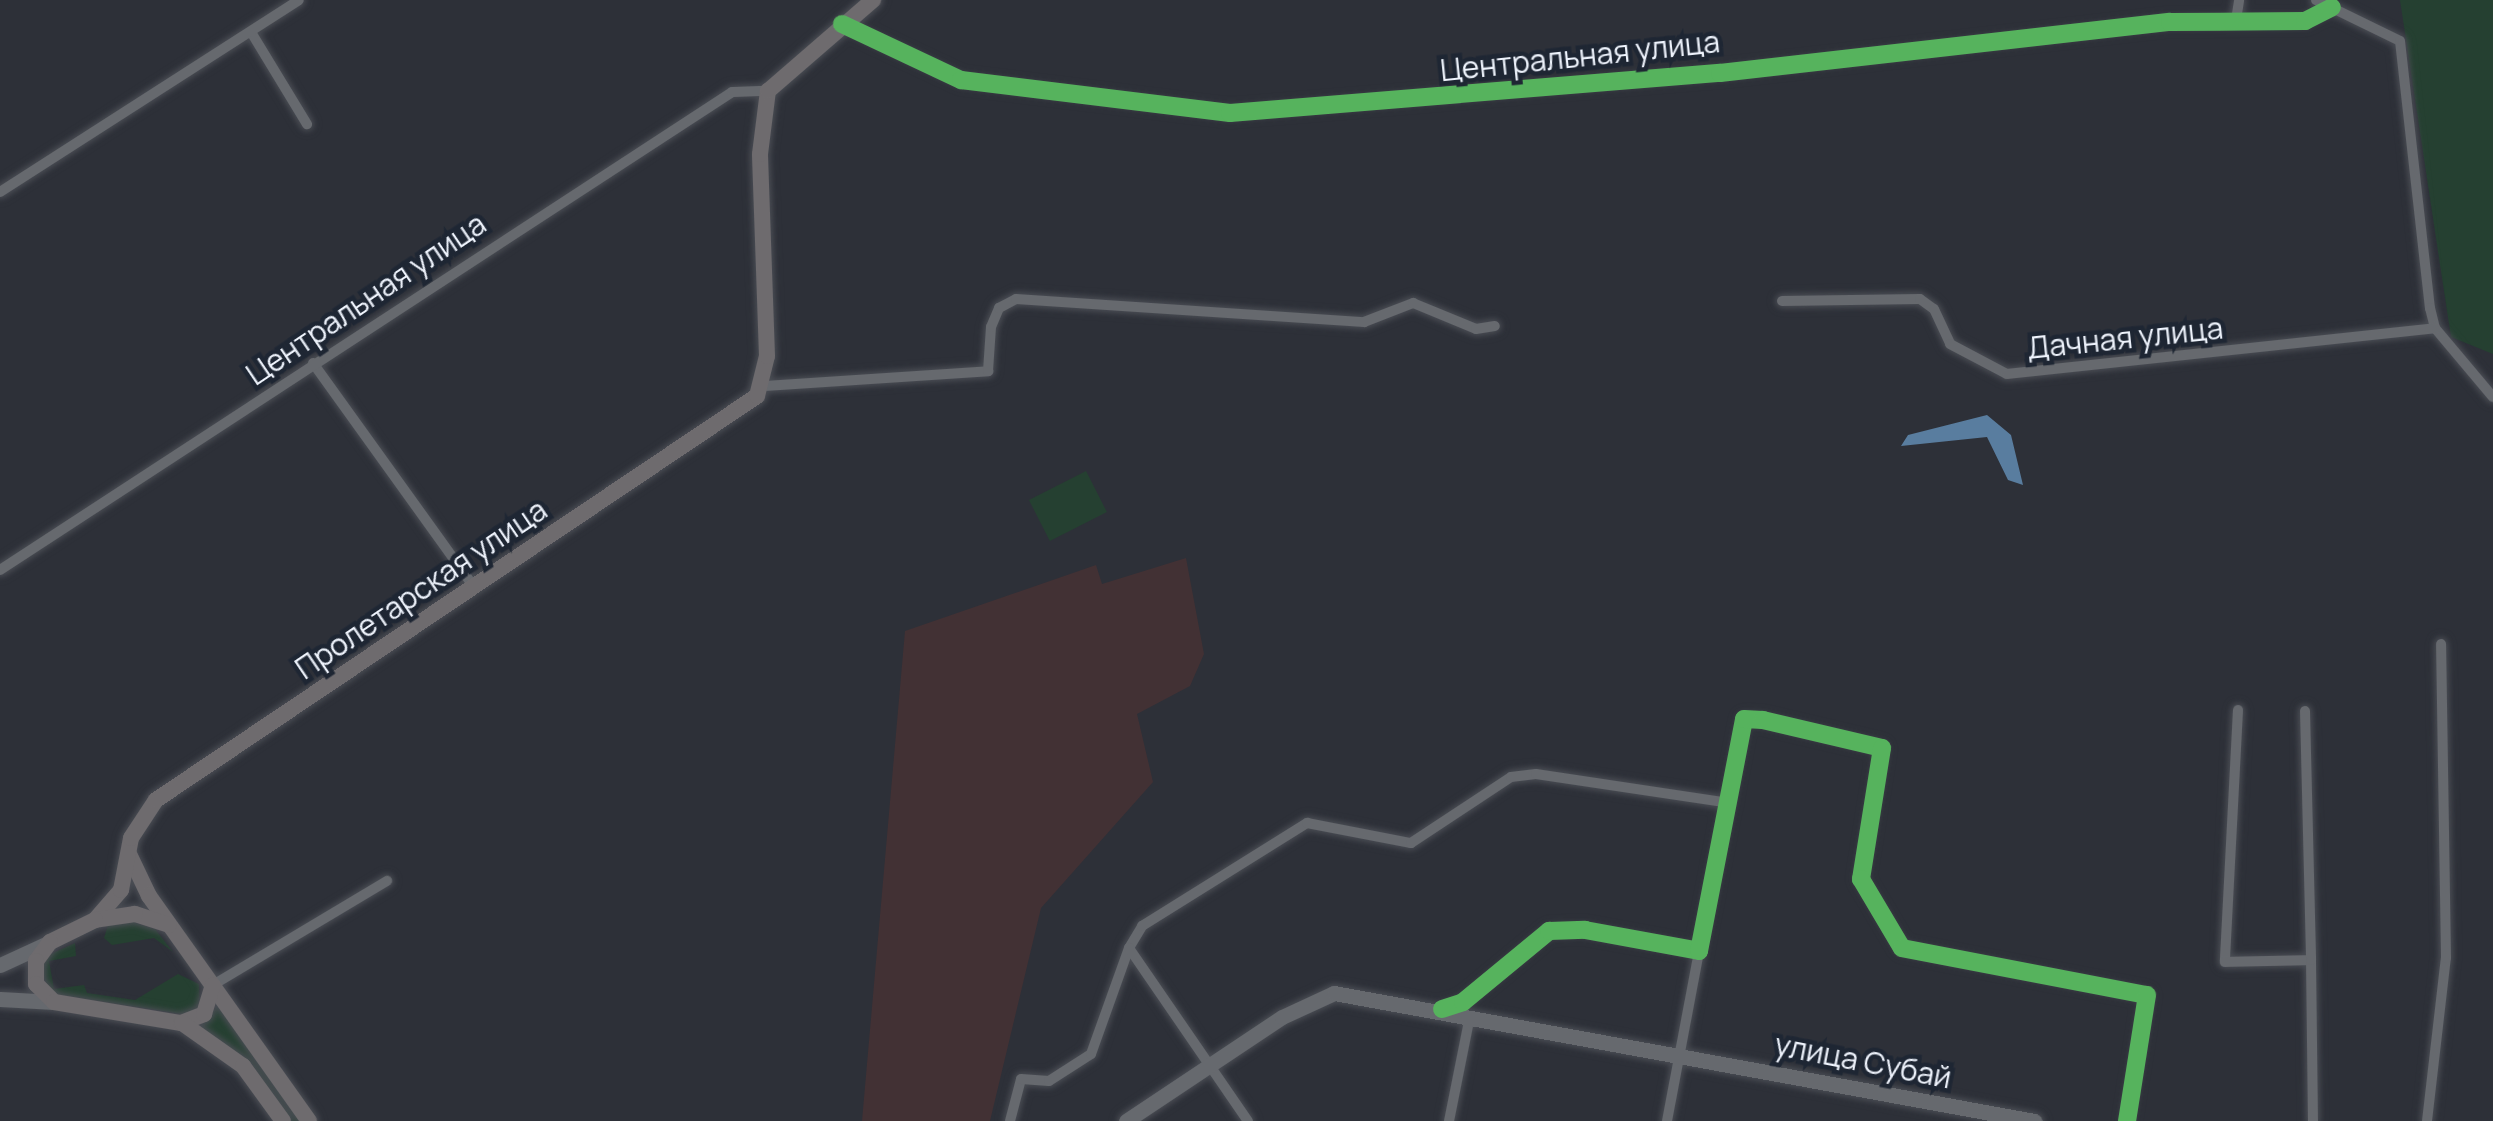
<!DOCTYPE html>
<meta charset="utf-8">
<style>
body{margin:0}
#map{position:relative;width:2493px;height:1121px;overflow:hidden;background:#2d3038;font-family:Manrope,sans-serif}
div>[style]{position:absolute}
.industrial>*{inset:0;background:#423134}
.green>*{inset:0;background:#254031;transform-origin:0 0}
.water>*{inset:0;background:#597d9f}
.roads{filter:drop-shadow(0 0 3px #4a4d54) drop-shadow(0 0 3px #4a4d54)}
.street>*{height:10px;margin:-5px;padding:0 5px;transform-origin:5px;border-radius:5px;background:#66696e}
.secondary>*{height:15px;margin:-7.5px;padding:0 7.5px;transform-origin:7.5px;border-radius:7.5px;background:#66696e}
.primary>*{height:16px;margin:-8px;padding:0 8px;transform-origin:8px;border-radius:8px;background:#6e6b6e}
.cycleway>*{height:18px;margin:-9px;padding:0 9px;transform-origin:9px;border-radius:9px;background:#56b35d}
span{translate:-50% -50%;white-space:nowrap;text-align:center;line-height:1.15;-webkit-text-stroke:9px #1e2633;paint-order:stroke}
.street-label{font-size:30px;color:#eef3fc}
</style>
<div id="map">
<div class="industrial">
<div style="clip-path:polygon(1186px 558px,1204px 654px,1190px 686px,1137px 714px,1153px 782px,1041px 908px,990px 1121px,862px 1121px,905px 631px,1096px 565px,1102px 584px)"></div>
</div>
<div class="green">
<div style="clip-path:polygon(2400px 0,2493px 0,2493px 354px,2451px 337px)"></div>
<div style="left:1086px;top:471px;width:46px;height:64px;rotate:63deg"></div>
<div style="clip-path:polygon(130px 921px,155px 929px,173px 952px,154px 938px,112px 945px,104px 938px,108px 925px)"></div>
<div style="clip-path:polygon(75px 943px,76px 956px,49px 961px,54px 989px,84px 985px,87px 993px,135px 1000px,178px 974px,199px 984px,200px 1007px,188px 1015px,54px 994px,39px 971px,44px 957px)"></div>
<div style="clip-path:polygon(220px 1003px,305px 1121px,286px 1121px,197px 1028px)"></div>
</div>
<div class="water">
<div style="clip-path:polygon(1987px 415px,2011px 435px,2023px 485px,2008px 480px,1987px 437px,1901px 446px,1908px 435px)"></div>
</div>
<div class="roads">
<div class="street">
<div style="left:2316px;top:0;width:93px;rotate:26deg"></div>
<div style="left:2400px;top:41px;width:269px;rotate:83.6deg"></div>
<div style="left:2430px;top:308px;width:21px;rotate:76deg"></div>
<div style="left:2435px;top:328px;width:90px;rotate:50deg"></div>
<div style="left:2236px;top:20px;width:20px;rotate:-81deg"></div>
<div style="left:842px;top:24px;width:132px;rotate:25.2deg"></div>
<div style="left:961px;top:80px;width:271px;rotate:7deg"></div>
<div style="left:1230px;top:113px;width:492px;rotate:-4.7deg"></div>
<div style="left:1720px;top:73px;width:453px;rotate:-6.5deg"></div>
<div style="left:2170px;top:22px;width:135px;rotate:-0.4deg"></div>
<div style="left:2305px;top:21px;width:30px;rotate:-27deg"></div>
<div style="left:251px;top:32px;width:108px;rotate:58.7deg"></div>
<div style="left:0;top:192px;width:355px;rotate:-32.7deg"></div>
<div style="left:1782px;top:301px;width:138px;rotate:-0.8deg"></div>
<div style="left:1920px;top:299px;width:17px;rotate:36deg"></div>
<div style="left:1934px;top:309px;width:38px;rotate:65deg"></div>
<div style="left:1950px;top:344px;width:64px;rotate:27.8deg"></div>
<div style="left:2007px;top:374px;width:430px;rotate:-6.1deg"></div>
<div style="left:313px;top:363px;width:274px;rotate:54.3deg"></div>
<div style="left:765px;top:386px;width:224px;rotate:-3.8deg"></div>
<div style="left:988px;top:371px;width:44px;rotate:-86.1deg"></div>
<div style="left:991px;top:327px;width:21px;rotate:-67deg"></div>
<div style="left:999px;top:308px;width:19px;rotate:-28deg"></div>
<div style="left:1016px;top:299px;width:349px;rotate:3.8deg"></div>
<div style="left:1364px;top:322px;width:53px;rotate:-21.2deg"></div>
<div style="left:1413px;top:303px;width:68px;rotate:22.4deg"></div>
<div style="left:1476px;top:329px;width:19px;rotate:-9deg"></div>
<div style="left:0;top:570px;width:874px;rotate:-33.14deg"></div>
<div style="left:732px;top:92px;width:36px;rotate:-2deg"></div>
<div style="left:2238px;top:710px;width:252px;rotate:93deg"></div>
<div style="left:2225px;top:962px;width:86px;rotate:-1.3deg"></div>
<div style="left:2311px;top:960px;width:161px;rotate:89.3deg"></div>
<div style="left:2305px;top:711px;width:249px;rotate:88.6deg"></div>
<div style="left:1129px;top:948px;width:26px;rotate:-59deg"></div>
<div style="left:1142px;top:926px;width:195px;rotate:-32deg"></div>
<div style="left:1307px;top:823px;width:106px;rotate:10.9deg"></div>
<div style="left:1411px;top:843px;width:120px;rotate:-33.4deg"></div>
<div style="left:1511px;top:777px;width:25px;rotate:-7deg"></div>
<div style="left:1536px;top:774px;width:195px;rotate:8.5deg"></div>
<div style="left:213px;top:985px;width:203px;rotate:-30.9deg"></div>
<div style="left:1442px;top:1009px;width:22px;rotate:-18deg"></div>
<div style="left:1463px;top:1002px;width:112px;rotate:-39.5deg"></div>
<div style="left:1549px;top:931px;width:36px;rotate:-2deg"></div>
<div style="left:1585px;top:930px;width:116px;rotate:10.4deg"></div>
<div style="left:1699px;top:951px;width:236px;rotate:-79deg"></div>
<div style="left:1744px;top:719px;width:19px;rotate:3deg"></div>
<div style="left:1763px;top:720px;width:122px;rotate:13.2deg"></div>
<div style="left:1882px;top:748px;width:133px;rotate:99.1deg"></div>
<div style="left:1861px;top:879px;width:80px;rotate:59.3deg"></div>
<div style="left:1902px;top:948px;width:249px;rotate:10.9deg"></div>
<div style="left:2147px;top:995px;width:128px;rotate:99deg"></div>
<div style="left:1010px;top:1121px;width:43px;rotate:-75.3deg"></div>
<div style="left:1021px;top:1079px;width:28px;rotate:4deg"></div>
<div style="left:1049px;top:1081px;width:50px;rotate:-32.7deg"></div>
<div style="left:1091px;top:1054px;width:113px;rotate:-70.3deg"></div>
<div style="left:1129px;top:948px;width:210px;rotate:55.5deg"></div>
<div style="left:1449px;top:1121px;width:107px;rotate:-78.7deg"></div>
<div style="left:1667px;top:1121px;width:173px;rotate:-79.3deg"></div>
<div style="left:2427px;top:1121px;width:164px;rotate:-83.4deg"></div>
<div style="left:2446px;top:958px;width:314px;rotate:-90.9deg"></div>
</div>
<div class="secondary">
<div style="left:0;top:965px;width:55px;rotate:-24.7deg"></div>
<div style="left:0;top:999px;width:54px;rotate:3.2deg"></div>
<div style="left:1126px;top:1121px;width:187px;rotate:-33.7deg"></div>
<div style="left:1282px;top:1017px;width:57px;rotate:-24.8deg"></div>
<div style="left:1334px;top:993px;width:712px;rotate:10.36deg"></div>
</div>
<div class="primary">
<div style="left:129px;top:854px;width:47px;rotate:64.5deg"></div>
<div style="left:149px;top:896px;width:276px;rotate:54.6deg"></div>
<div style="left:95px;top:920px;width:40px;rotate:-49deg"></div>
<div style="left:121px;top:890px;width:53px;rotate:-79.1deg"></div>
<div style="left:131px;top:838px;width:45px;rotate:-56.7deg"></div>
<div style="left:156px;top:800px;width:724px;rotate:-33.91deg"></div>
<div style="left:757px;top:396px;width:41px;rotate:-76deg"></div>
<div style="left:767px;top:356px;width:202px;rotate:-92deg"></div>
<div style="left:760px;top:154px;width:64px;rotate:-82.8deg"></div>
<div style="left:768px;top:91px;width:139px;rotate:-40.9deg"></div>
<div style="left:169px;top:925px;width:36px;rotate:-162deg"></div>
<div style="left:135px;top:914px;width:40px;rotate:171.5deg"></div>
<div style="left:95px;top:920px;width:50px;rotate:153.9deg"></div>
<div style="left:50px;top:942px;width:24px;rotate:126deg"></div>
<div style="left:36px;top:961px;width:23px;rotate:90deg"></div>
<div style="left:36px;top:984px;width:25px;rotate:45deg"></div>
<div style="left:54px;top:1002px;width:129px;rotate:9.4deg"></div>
<div style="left:181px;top:1023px;width:25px;rotate:-21deg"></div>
<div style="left:204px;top:1014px;width:30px;rotate:-73deg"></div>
<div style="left:182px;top:1023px;width:75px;rotate:35.2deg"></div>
<div style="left:243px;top:1066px;width:68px;rotate:54deg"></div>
</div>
</div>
<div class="cycleway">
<div style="left:842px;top:24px;width:132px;rotate:25.2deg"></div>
<div style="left:961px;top:80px;width:271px;rotate:7deg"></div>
<div style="left:1230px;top:113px;width:492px;rotate:-4.7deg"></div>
<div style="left:1720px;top:73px;width:453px;rotate:-6.5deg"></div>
<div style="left:2170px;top:22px;width:135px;rotate:-0.4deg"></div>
<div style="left:2305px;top:21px;width:30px;rotate:-27deg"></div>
<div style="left:1442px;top:1009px;width:22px;rotate:-18deg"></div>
<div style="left:1463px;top:1002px;width:112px;rotate:-39.5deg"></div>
<div style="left:1549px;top:931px;width:36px;rotate:-2deg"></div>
<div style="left:1585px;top:930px;width:116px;rotate:10.4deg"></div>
<div style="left:1699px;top:951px;width:236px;rotate:-79deg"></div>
<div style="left:1744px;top:719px;width:19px;rotate:3deg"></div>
<div style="left:1763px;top:720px;width:122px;rotate:13.2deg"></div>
<div style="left:1882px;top:748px;width:133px;rotate:99.1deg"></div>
<div style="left:1861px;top:879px;width:80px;rotate:59.3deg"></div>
<div style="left:1902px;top:948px;width:249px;rotate:10.9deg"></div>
<div style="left:2147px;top:995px;width:128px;rotate:99deg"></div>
</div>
<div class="street-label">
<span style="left:1580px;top:56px;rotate:-6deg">Центральная улица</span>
<span style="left:366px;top:299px;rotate:-34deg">Центральная улица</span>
<span style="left:2125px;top:338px;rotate:-6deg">Дачная улица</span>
<span style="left:421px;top:589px;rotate:-34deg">Пролетарская улица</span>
<span style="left:1863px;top:1061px;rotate:11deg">улица Субай</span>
</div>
</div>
